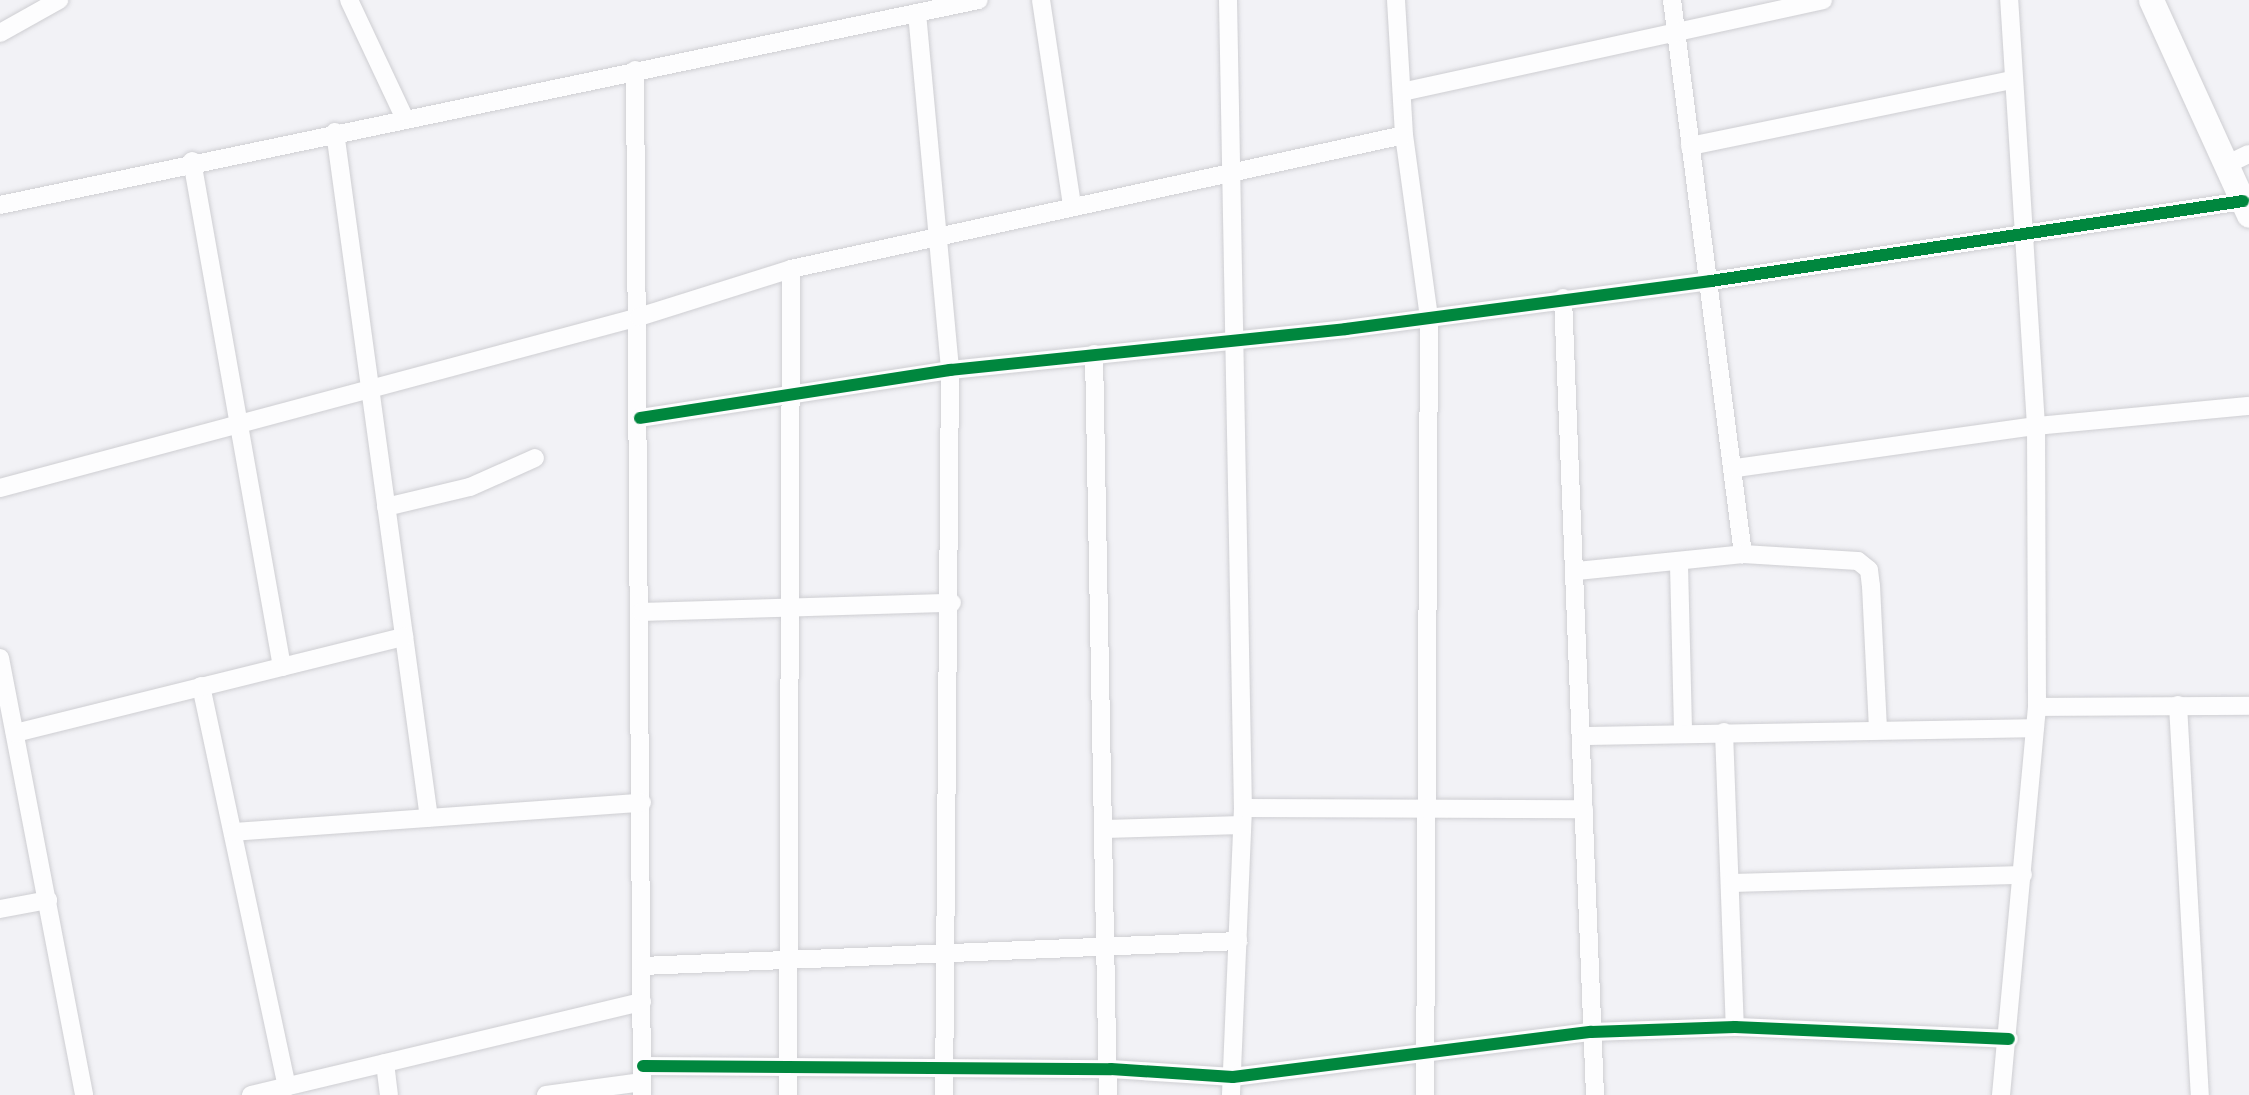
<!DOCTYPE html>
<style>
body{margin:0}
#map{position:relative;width:2249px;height:1095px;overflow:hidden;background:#f2f2f6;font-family:"DM Sans",sans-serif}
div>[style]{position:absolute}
.roads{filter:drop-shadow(0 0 2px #ceced2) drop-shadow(0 0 2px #ceced2)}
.street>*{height:18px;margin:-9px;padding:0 9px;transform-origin:9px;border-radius:9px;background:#fdfdfe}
.secondary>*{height:25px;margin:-12.5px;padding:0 12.5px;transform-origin:12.5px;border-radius:12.5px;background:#fdfdfe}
.cycleway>*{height:12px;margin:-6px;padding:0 6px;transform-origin:6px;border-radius:6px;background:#00873e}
span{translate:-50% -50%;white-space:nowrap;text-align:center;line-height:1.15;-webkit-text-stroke:10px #fff;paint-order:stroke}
</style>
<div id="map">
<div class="roads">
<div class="street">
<div style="left:349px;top:0;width:129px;rotate:64.8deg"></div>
<div style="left:1041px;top:0;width:208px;rotate:81.4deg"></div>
<div style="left:1228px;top:0;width:808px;rotate:88.94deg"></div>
<div style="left:1243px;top:808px;width:287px;rotate:92.4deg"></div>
<div style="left:1396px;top:0;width:135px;rotate:86.6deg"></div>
<div style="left:1404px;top:135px;width:185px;rotate:82.2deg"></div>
<div style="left:1429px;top:318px;width:777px;rotate:90.29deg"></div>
<div style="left:1672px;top:0;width:559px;rotate:82.7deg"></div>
<div style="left:917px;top:13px;width:359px;rotate:84.7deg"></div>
<div style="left:950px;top:370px;width:725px;rotate:90.47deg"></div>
<div style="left:0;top:33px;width:68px;rotate:-29.2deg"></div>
<div style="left:635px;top:70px;width:1025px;rotate:89.61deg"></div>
<div style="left:1402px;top:92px;width:431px;rotate:-12.3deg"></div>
<div style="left:335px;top:132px;width:692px;rotate:82.2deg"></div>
<div style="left:1690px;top:146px;width:328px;rotate:-11.6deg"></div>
<div style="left:192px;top:161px;width:514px;rotate:79.91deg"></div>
<div style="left:2226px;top:165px;width:25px;rotate:-26deg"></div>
<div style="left:0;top:205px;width:1000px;rotate:-11.83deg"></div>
<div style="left:1563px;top:298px;width:798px;rotate:87.7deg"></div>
<div style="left:1094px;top:354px;width:741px;rotate:88.92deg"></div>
<div style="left:640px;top:418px;width:314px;rotate:-8.8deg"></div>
<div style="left:950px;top:370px;width:398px;rotate:-5.9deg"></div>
<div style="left:1346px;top:329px;width:368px;rotate:-7.5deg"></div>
<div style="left:1711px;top:281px;width:538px;rotate:-8.55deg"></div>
<div style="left:1736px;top:468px;width:303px;rotate:-8deg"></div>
<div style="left:2036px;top:426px;width:214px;rotate:-5.4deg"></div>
<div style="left:0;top:488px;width:661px;rotate:-14.98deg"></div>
<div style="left:639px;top:317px;width:159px;rotate:-17.5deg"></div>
<div style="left:791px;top:269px;width:627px;rotate:-12.33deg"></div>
<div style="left:386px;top:507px;width:86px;rotate:-13.4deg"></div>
<div style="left:470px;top:487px;width:71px;rotate:-24deg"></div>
<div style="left:1679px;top:565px;width:168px;rotate:88.6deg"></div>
<div style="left:1577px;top:571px;width:167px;rotate:-5.8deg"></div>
<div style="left:1743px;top:554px;width:115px;rotate:3.5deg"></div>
<div style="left:1858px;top:561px;width:14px;rotate:39deg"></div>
<div style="left:1869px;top:570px;width:16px;rotate:83deg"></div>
<div style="left:1871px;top:586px;width:141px;rotate:87.2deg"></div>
<div style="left:641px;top:612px;width:311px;rotate:-1.7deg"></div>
<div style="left:0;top:658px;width:445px;rotate:79.1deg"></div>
<div style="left:201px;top:686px;width:410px;rotate:77.9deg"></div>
<div style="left:2178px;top:705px;width:391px;rotate:86.8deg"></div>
<div style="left:2037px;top:707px;width:212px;rotate:-0.3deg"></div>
<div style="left:1724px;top:732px;width:295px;rotate:87.9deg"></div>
<div style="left:15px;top:733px;width:401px;rotate:-13.9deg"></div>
<div style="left:1582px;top:736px;width:453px;rotate:-1deg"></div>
<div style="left:1243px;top:808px;width:341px;rotate:0.2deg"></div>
<div style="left:1105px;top:829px;width:137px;rotate:-1.7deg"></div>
<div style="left:233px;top:832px;width:410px;rotate:-4.1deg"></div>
<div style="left:1732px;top:883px;width:291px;rotate:-1.6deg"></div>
<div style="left:0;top:909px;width:49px;rotate:-10.6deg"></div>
<div style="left:642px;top:966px;width:597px;rotate:-2.4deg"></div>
<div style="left:385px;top:1063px;width:32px;rotate:83deg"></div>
<div style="left:643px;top:1066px;width:468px;rotate:0.4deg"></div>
<div style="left:1111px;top:1069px;width:122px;rotate:3.8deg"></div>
<div style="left:1233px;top:1077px;width:361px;rotate:-7.2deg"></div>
<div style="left:1591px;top:1032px;width:144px;rotate:-2deg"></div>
<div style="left:1735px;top:1027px;width:274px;rotate:2.5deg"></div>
<div style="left:251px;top:1095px;width:402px;rotate:-13.4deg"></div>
<div style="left:546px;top:1095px;width:97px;rotate:-7.7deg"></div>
<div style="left:788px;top:1095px;width:826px;rotate:-89.79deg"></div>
<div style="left:2001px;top:1095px;width:390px;rotate:-84.7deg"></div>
<div style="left:2037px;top:707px;width:281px;rotate:-90.2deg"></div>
<div style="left:2036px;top:426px;width:427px;rotate:-93.6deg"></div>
</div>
<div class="secondary">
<div style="left:2151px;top:0;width:236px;rotate:65.5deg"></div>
</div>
</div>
<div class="cycleway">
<div style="left:640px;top:418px;width:314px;rotate:-8.8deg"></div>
<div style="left:950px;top:370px;width:398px;rotate:-5.9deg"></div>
<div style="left:1346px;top:329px;width:368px;rotate:-7.5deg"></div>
<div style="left:1711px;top:281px;width:538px;rotate:-8.55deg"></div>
<div style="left:643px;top:1066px;width:468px;rotate:0.4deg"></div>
<div style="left:1111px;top:1069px;width:122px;rotate:3.8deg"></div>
<div style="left:1233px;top:1077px;width:361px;rotate:-7.2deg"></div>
<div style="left:1591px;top:1032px;width:144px;rotate:-2deg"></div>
<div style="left:1735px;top:1027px;width:274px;rotate:2.5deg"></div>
</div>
</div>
